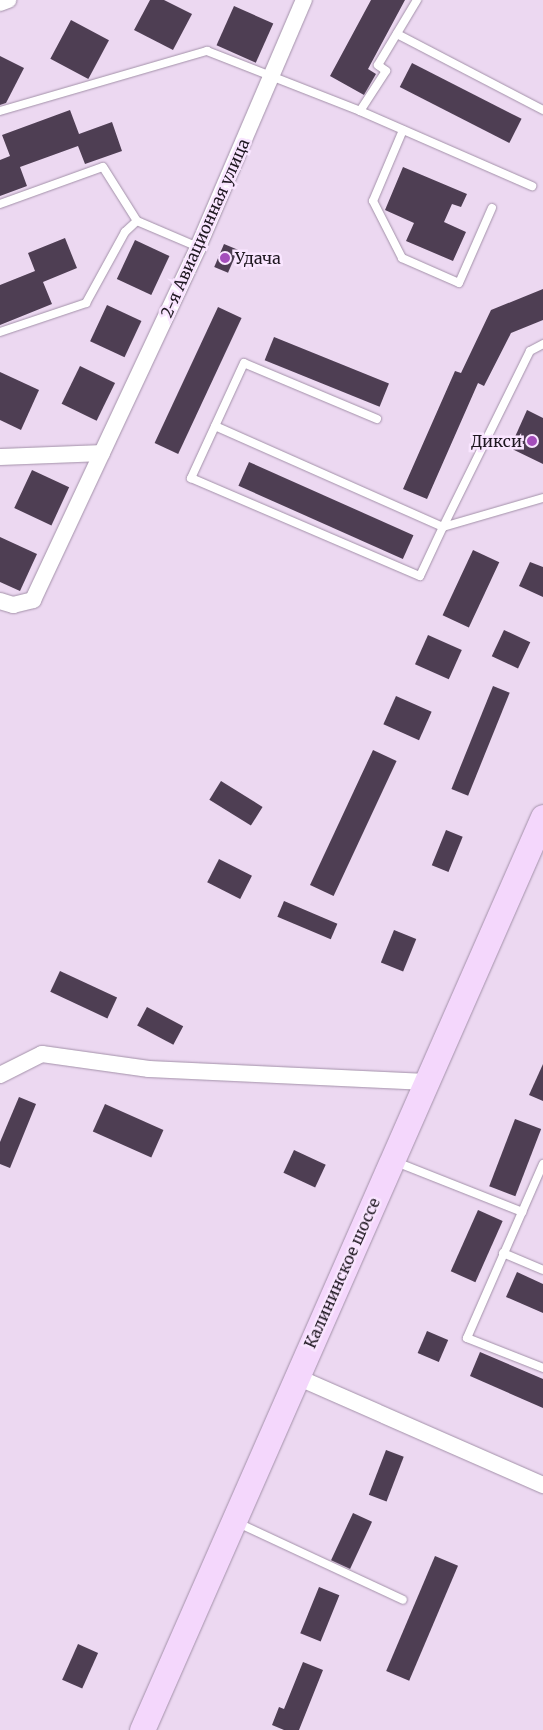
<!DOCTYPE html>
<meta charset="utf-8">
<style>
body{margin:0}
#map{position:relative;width:543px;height:1730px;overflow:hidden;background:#ecd8f1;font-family:Merriweather,serif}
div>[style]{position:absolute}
.building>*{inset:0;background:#4e3e53;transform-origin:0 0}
.roads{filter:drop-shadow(0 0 1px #a391a9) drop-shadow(0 0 1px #a391a9)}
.lane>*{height:8px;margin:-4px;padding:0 4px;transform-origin:4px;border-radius:4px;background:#fff}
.street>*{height:16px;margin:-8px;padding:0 8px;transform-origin:8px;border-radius:8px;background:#fff}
.primary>*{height:25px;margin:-12.5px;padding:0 12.5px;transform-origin:12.5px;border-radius:12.5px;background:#f4d7fc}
.dots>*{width:14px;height:14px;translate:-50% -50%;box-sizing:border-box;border:2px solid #f9e5ff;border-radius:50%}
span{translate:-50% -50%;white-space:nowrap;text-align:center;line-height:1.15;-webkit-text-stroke:5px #f9e5ff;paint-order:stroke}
.street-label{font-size:16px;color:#1e1720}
.poi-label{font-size:16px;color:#1e1720}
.left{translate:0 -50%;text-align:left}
.right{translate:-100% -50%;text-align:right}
</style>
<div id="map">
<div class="building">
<div style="clip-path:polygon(150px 0,164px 0,192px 14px,173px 50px,134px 30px)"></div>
<div style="clip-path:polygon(371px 0,405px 0,368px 69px,376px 74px,364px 95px,330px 76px)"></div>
<div style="left:234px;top:6px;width:43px;height:43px;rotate:24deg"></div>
<div style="left:71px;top:20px;width:43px;height:44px;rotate:28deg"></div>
<div style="clip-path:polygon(0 56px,24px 68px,6px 103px,0 105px)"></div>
<div style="left:412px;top:63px;width:123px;height:27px;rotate:27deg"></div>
<div style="clip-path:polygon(70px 110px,79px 134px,112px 122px,122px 151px,85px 164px,78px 146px,20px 167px,27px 186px,0 196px,0 160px,10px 156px,2px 135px)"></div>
<div style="clip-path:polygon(403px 167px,467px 194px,461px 207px,452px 204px,444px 222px,466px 232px,453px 261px,406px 241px,414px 223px,385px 210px)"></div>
<div style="clip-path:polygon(65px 238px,77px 268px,43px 282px,52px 304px,0 325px,0 285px,35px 271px,28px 253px)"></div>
<div style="left:135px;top:240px;width:38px;height:43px;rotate:25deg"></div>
<div style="left:224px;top:244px;width:15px;height:25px;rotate:23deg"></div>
<div style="clip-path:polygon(543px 289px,543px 320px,511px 333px,484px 386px,478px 383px,427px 499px,403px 489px,455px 371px,461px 373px,491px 310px)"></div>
<div style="left:107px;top:305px;width:38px;height:40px;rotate:25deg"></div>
<div style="left:218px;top:307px;width:26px;height:150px;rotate:25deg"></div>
<div style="left:274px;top:337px;width:124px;height:25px;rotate:22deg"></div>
<div style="left:80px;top:366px;width:39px;height:42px;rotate:26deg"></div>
<div style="clip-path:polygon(0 372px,39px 390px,21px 430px,0 420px)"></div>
<div style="clip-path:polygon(527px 410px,543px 418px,543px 464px,510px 448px)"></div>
<div style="left:249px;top:462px;width:180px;height:26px;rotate:24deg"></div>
<div style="left:32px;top:470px;width:41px;height:42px;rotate:25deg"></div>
<div style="clip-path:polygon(0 537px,37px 554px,20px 591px,0 582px)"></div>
<div style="left:473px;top:550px;width:29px;height:72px;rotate:25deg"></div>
<div style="clip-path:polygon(530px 562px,543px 567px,543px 597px,519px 586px)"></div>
<div style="left:504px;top:630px;width:29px;height:29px;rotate:25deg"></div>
<div style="left:428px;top:635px;width:37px;height:32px;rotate:24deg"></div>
<div style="left:493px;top:686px;width:18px;height:111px;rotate:22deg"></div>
<div style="left:396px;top:696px;width:39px;height:31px;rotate:24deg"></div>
<div style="left:373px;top:750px;width:26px;height:149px;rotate:25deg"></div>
<div style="left:221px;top:781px;width:49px;height:22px;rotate:32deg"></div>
<div style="left:446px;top:830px;width:18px;height:38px;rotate:22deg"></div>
<div style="left:219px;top:859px;width:37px;height:26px;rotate:27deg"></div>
<div style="left:284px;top:901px;width:58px;height:17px;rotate:23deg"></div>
<div style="left:394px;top:930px;width:24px;height:35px;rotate:22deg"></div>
<div style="left:60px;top:971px;width:63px;height:23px;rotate:25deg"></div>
<div style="left:147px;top:1007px;width:41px;height:21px;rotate:28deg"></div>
<div style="clip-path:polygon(543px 1064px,543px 1101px,529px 1095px)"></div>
<div style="clip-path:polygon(19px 1097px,36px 1104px,10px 1168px,0 1164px,0 1142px)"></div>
<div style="left:105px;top:1104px;width:64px;height:30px;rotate:24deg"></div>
<div style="left:515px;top:1119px;width:28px;height:72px;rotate:21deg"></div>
<div style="left:294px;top:1150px;width:35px;height:25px;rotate:25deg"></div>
<div style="left:478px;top:1210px;width:27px;height:67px;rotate:24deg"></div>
<div style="clip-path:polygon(517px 1272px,543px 1284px,543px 1313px,506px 1297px)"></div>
<div style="left:427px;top:1331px;width:23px;height:24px;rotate:23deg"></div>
<div style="clip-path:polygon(480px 1352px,543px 1379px,543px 1408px,470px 1376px)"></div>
<div style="left:386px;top:1450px;width:19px;height:48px;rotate:21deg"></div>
<div style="left:353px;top:1513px;width:21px;height:52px;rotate:25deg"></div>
<div style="left:435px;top:1556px;width:25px;height:125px;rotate:23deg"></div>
<div style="left:319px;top:1587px;width:22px;height:50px;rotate:22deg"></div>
<div style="left:78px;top:1644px;width:22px;height:39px;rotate:24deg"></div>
<div style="clip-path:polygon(303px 1662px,323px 1670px,299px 1730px,284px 1730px,272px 1725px,279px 1707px,284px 1709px)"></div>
</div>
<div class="roads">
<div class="lane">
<div style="left:397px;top:34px;width:165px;rotate:27.5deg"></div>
<div style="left:0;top:111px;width:216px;rotate:-16.2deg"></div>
<div style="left:207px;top:51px;width:164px;rotate:21.4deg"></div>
<div style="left:360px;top:111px;width:48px;rotate:-57deg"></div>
<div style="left:386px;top:71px;width:10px;rotate:-143deg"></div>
<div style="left:378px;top:65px;width:76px;rotate:-59deg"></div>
<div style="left:360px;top:111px;width:188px;rotate:23.6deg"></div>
<div style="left:403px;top:130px;width:77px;rotate:112.9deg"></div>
<div style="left:373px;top:201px;width:64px;rotate:63deg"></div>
<div style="left:402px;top:258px;width:62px;rotate:23.7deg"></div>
<div style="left:459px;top:283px;width:82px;rotate:-66.3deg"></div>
<div style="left:0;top:204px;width:109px;rotate:-19.8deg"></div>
<div style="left:103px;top:167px;width:64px;rotate:57.8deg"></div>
<div style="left:0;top:332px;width:91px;rotate:-18.6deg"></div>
<div style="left:86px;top:303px;width:81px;rotate:-61.2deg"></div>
<div style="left:125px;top:232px;width:16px;rotate:-43deg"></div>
<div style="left:137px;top:221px;width:66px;rotate:23.1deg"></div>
<div style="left:377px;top:419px;width:144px;rotate:-157.2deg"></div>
<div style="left:244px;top:363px;width:127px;rotate:114.7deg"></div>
<div style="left:191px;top:478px;width:249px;rotate:23.2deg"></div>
<div style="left:420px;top:576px;width:54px;rotate:-64.9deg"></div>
<div style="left:443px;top:527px;width:104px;rotate:-16.2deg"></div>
<div style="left:215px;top:426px;width:249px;rotate:23.9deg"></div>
<div style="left:443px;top:527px;width:196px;rotate:-63.7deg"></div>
<div style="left:530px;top:351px;width:15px;rotate:-28deg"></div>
<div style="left:396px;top:1162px;width:136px;rotate:21.6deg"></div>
<div style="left:543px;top:1164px;width:190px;rotate:113.6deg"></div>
<div style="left:467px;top:1338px;width:82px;rotate:21.5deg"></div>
<div style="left:503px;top:1253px;width:43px;rotate:23deg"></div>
<div style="left:236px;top:1522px;width:184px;rotate:25deg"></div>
</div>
<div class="street">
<div style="left:0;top:3px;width:9px;rotate:-21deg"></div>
<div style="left:0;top:457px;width:102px;rotate:-2.2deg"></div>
<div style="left:0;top:601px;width:14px;rotate:17deg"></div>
<div style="left:13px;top:605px;width:21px;rotate:-14deg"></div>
<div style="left:33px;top:600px;width:390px;rotate:-64.9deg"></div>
<div style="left:198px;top:247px;width:269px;rotate:-66.8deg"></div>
<div style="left:0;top:1075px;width:47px;rotate:-26.6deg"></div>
<div style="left:42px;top:1054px;width:108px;rotate:8deg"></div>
<div style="left:149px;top:1069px;width:278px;rotate:2.7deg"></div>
<div style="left:297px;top:1377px;width:269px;rotate:23.7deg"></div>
</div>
<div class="primary">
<div style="left:142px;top:1730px;width:997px;rotate:-66.29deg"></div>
</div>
</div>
<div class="dots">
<div style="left:225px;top:258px;background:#a44ebb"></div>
<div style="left:532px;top:441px;background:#a44ebb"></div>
</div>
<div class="street-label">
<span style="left:205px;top:228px;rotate:-66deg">2-я Авиационная улица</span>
<span style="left:342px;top:1273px;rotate:-66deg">Калининское шоссе</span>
</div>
<div class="poi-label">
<span class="left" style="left:235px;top:258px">Удача</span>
<span class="right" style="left:522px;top:441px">Дикси</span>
</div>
</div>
